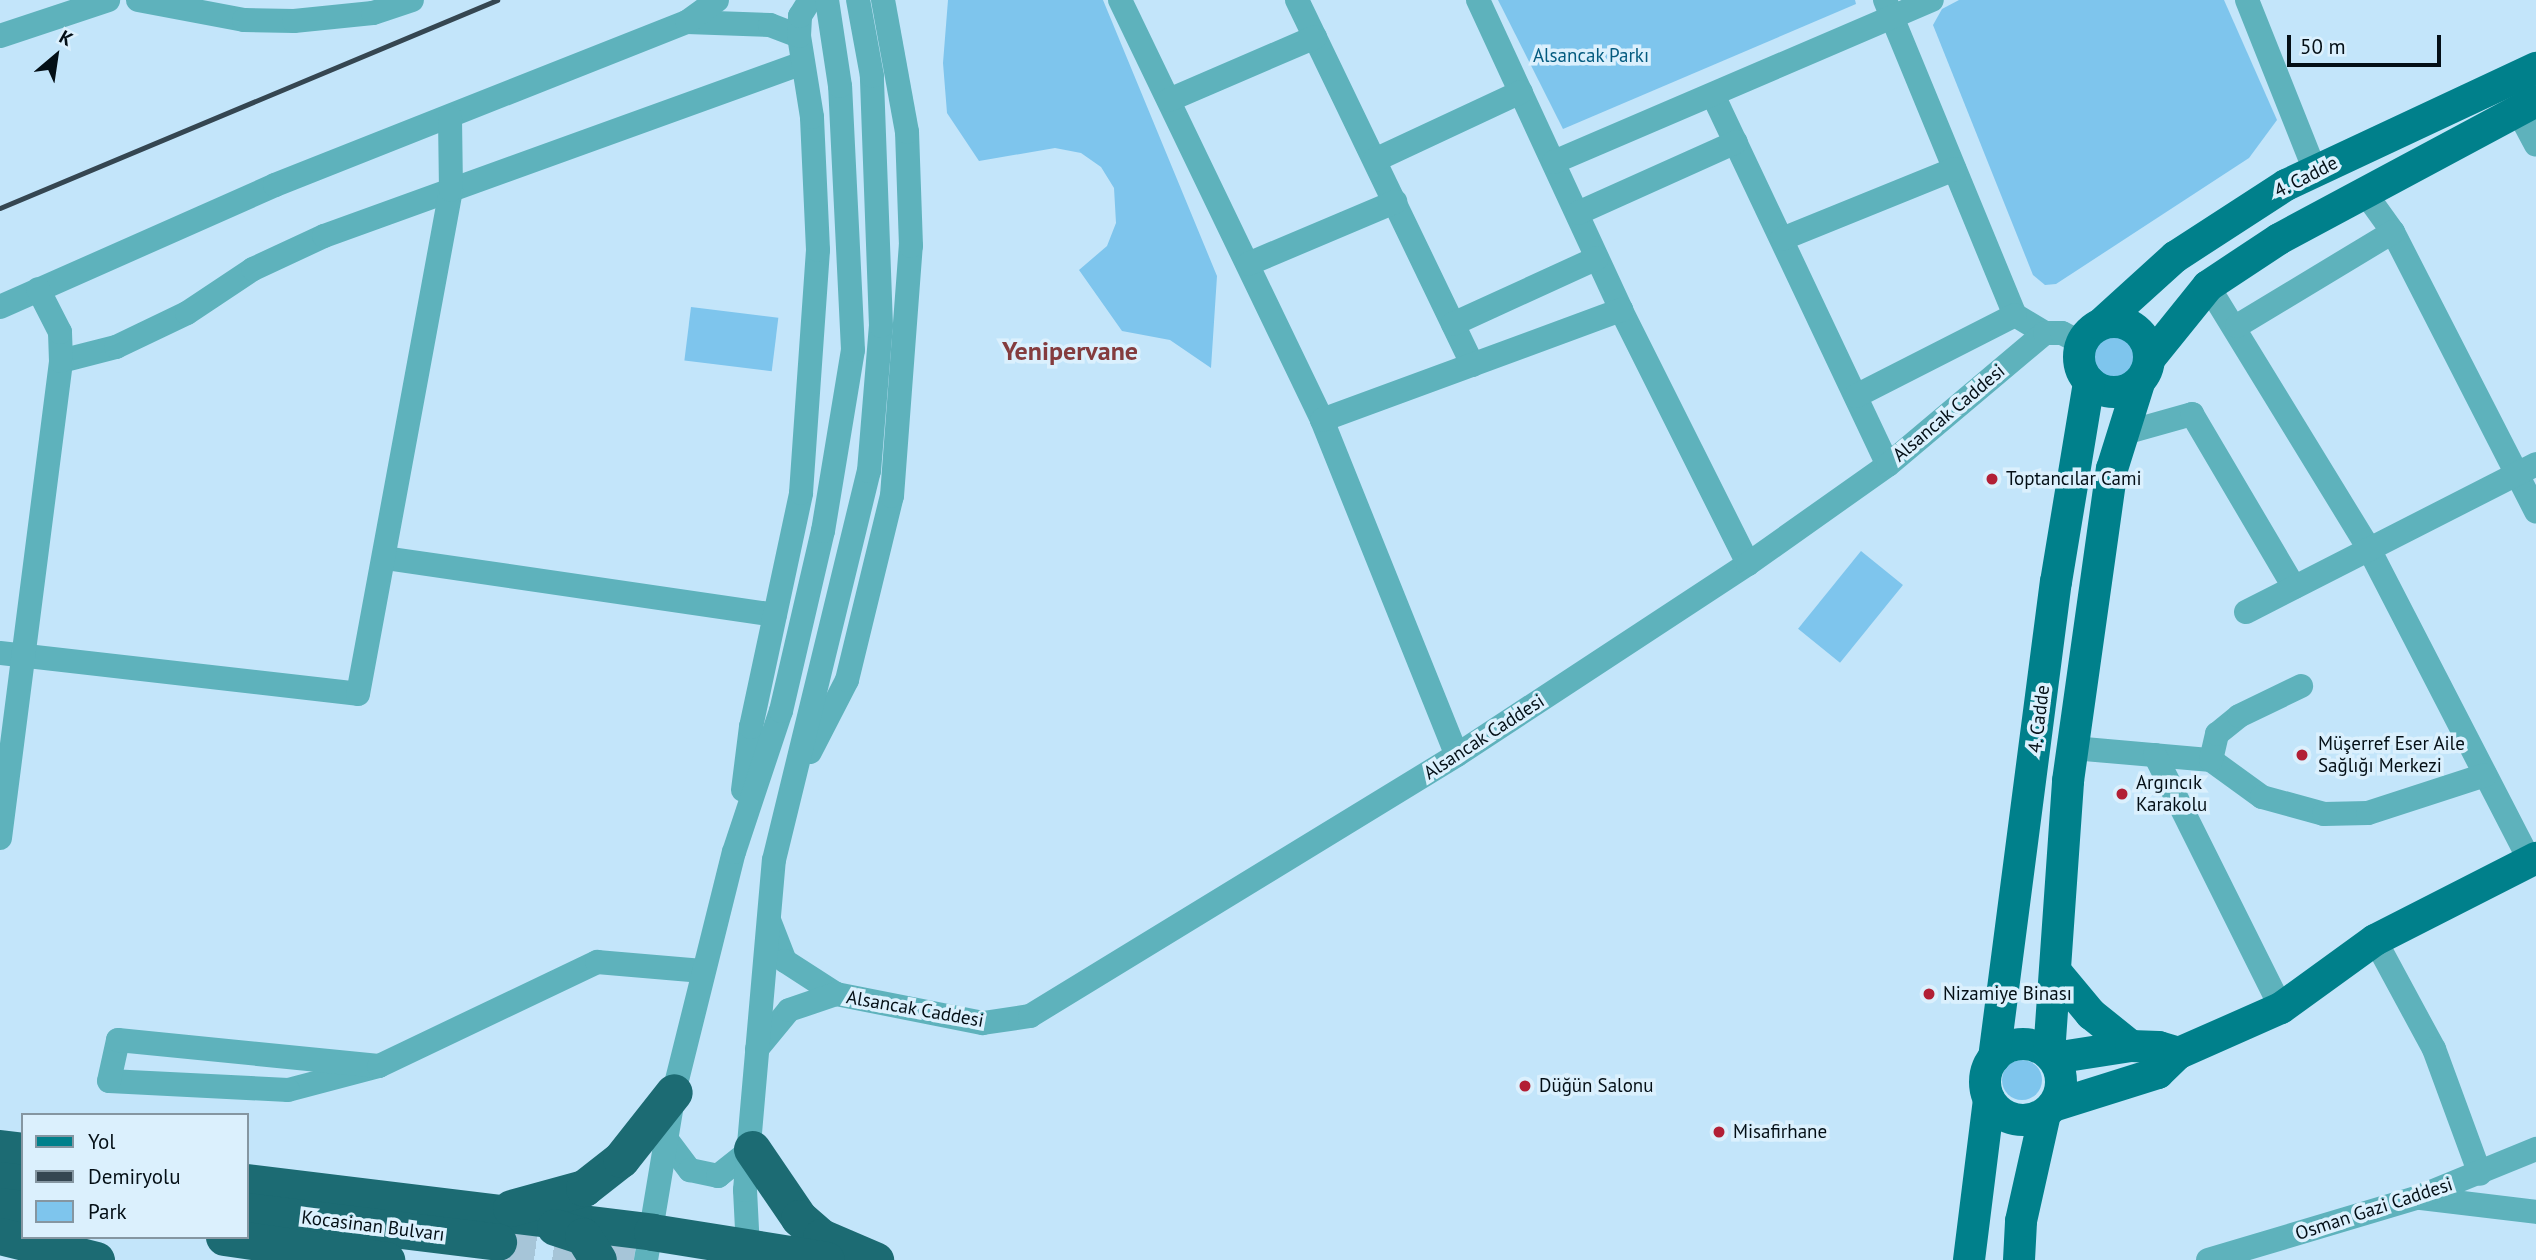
<!DOCTYPE html>
<meta charset="utf-8">
<style>
body{margin:0}
#map{position:relative;width:2536px;height:1260px;overflow:hidden;background:#c3e5fa;font-family:"PT Sans",sans-serif}
div>[style]{position:absolute}
.green>*{inset:0;background:#7ec5ed;transform-origin:0 0}
.round{border-radius:50%}
.highway-tunnel>*{height:37px;margin-top:-18.5px;transform-origin:0;background:repeating-linear-gradient(90deg,#a6c5d8 0 37px,transparent 0 55px)}
.minor>*{height:24px;margin:-12px;padding:0 12px;transform-origin:12px;border-radius:12px;background:#5eb2bc}
.major>*{height:32px;margin:-16px;padding:0 16px;transform-origin:16px;border-radius:16px;background:#00808b}
.major>.ring{margin:-16px;padding:0;box-sizing:content-box;background:none;border:32px solid #00808b;border-radius:50%}
.highway>*{height:37px;margin:-18.5px;padding:0 18.5px;transform-origin:18.5px;border-radius:18.5px;background:#1c6b73}
.rail>*{height:5px;margin:-2.5px;padding:0 2.5px;transform-origin:2.5px;border-radius:2.5px;background:#354651}
.dots>*{width:19px;height:19px;translate:-50% -50%;box-sizing:border-box;border:4px solid #dbf0fd;border-radius:50%}
span{translate:-50% -50%;white-space:nowrap;text-align:center;line-height:1.15;-webkit-text-stroke:7px #dbf0fd;paint-order:stroke}
.park-label{font-size:19px;color:#045b7f}
.street-label{font-size:19px;color:#040f16}
.poi-label{font-size:19px;color:#040f16}
.left{translate:0 -50%;text-align:left}
.district-label{font-size:26px;color:#843c3e;font-weight:700}
.legend{position:absolute;left:21px;top:1113px;width:228px;height:126px;box-sizing:border-box;background:#dbf0fd;border:2px solid #8596a1;margin:0;padding:9px 12px;list-style:none;font-size:21px;color:#040f16}
.legend li{display:flex;align-items:center;gap:14px;height:35px}
.legend b{width:35px;border:2px solid #8596a1}
.north{position:absolute;left:21px;top:21px;width:70px;height:70px;-webkit-text-stroke:5px #dbf0fd;paint-order:stroke;rotate:29deg;font-size:19px;font-weight:700;line-height:28px;text-align:center;color:#040f16}
.north::after{content:'';display:block;margin:auto;width:24px;height:32px;background:#040f16;clip-path:polygon(50% 0,100% 100%,50% 72%,0 100%)}
.scale{position:absolute;left:2287px;top:35px;width:154px;height:32px;box-sizing:border-box;border:4px solid #040f16;border-top:0;padding-left:9px;font-size:21px;line-height:24px;white-space:nowrap;color:#040f16;-webkit-text-stroke:5px #dbf0fd;paint-order:stroke}
</style>
<div id="map">
<div class="green">
<div style="clip-path:polygon(948px 0,1103px 0,1217px 276px,1211px 368px,1170px 340px,1122px 331px,1079px 270px,1107px 246px,1116px 223px,1114px 188px,1101px 167px,1081px 153px,1055px 148px,979px 161px,947px 113px,943px 63px)"></div>
<div style="clip-path:polygon(1498px 0,1855px 0,1856px 4px,1563px 129px)"></div>
<div style="clip-path:polygon(1959px 0,2224px 0,2277px 120px,2249px 158px,2056px 284px,2045px 285px,2033px 275px,1933px 25px,1942px 9px)"></div>
<div style="left:691px;top:307px;width:88px;height:54px;rotate:7deg"></div>
<div class="round" style="left:2089px;top:333px;width:46px;height:46px"></div>
<div style="left:1861px;top:551px;width:54px;height:100px;rotate:39deg"></div>
<div class="round" style="left:2002px;top:1060px;width:40px;height:40px"></div>
</div>
<div class="highway-tunnel">
<div style="left:499px;top:1242px;width:136px;rotate:7.6deg"></div>
</div>
<div class="minor">
<div style="left:138px;top:0;width:108px;rotate:10.7deg"></div>
<div style="left:244px;top:20px;width:50px;rotate:1.1deg"></div>
<div style="left:294px;top:21px;width:79px;rotate:-5.8deg"></div>
<div style="left:373px;top:13px;width:41px;rotate:-18.4deg"></div>
<div style="left:1120px;top:0;width:466px;rotate:64.3deg"></div>
<div style="left:1322px;top:420px;width:361px;rotate:68.1deg"></div>
<div style="left:1297px;top:0;width:405px;rotate:64.3deg"></div>
<div style="left:1478px;top:0;width:341px;rotate:65.2deg"></div>
<div style="left:1621px;top:310px;width:284px;rotate:63.4deg"></div>
<div style="left:1885px;top:0;width:341px;rotate:67.6deg"></div>
<div style="left:2015px;top:315px;width:35px;rotate:31deg"></div>
<div style="left:2247px;top:0;width:184px;rotate:68.3deg"></div>
<div style="left:687px;top:22px;width:83px;rotate:2.1deg"></div>
<div style="left:770px;top:25px;width:31px;rotate:21deg"></div>
<div style="left:0;top:36px;width:114px;rotate:-18.4deg"></div>
<div style="left:1713px;top:95px;width:409px;rotate:64.7deg"></div>
<div style="left:1169px;top:100px;width:159px;rotate:-23.3deg"></div>
<div style="left:2518px;top:111px;width:38px;rotate:62deg"></div>
<div style="left:1375px;top:160px;width:161px;rotate:-25deg"></div>
<div style="left:1554px;top:162px;width:411px;rotate:-23.2deg"></div>
<div style="left:2365px;top:193px;width:48px;rotate:54.3deg"></div>
<div style="left:2393px;top:232px;width:314px;rotate:62.9deg"></div>
<div style="left:1578px;top:213px;width:173px;rotate:-24.2deg"></div>
<div style="left:1782px;top:239px;width:186px;rotate:-22.1deg"></div>
<div style="left:1248px;top:264px;width:160px;rotate:-22.9deg"></div>
<div style="left:2208px;top:286px;width:308px;rotate:58.5deg"></div>
<div style="left:2369px;top:549px;width:351px;rotate:62.7deg"></div>
<div style="left:0;top:307px;width:301px;rotate:-23.9deg"></div>
<div style="left:275px;top:185px;width:443px;rotate:-21.6deg"></div>
<div style="left:687px;top:22px;width:37px;rotate:-36deg"></div>
<div style="left:1453px;top:324px;width:158px;rotate:-24.6deg"></div>
<div style="left:2237px;top:326px;width:182px;rotate:-31.1deg"></div>
<div style="left:61px;top:361px;width:57px;rotate:-14.3deg"></div>
<div style="left:116px;top:347px;width:79px;rotate:-25.6deg"></div>
<div style="left:187px;top:313px;width:79px;rotate:-33.7deg"></div>
<div style="left:253px;top:269px;width:78px;rotate:-24.9deg"></div>
<div style="left:324px;top:236px;width:509px;rotate:-19.86deg"></div>
<div style="left:1856px;top:396px;width:178px;rotate:-27deg"></div>
<div style="left:1322px;top:420px;width:319px;rotate:-20.2deg"></div>
<div style="left:2121px;top:434px;width:74px;rotate:-15.7deg"></div>
<div style="left:2192px;top:414px;width:201px;rotate:59.5deg"></div>
<div style="left:385px;top:558px;width:394px;rotate:8.3deg"></div>
<div style="left:2246px;top:612px;width:326px;rotate:-27deg"></div>
<div style="left:0;top:653px;width:360px;rotate:6.5deg"></div>
<div style="left:358px;top:694px;width:513px;rotate:-79.55deg"></div>
<div style="left:451px;top:190px;width:73px;rotate:-90.8deg"></div>
<div style="left:2073px;top:748px;width:139px;rotate:5deg"></div>
<div style="left:2211px;top:760px;width:63px;rotate:36deg"></div>
<div style="left:2262px;top:797px;width:64px;rotate:15.3deg"></div>
<div style="left:2324px;top:814px;width:44px;rotate:-1.3deg"></div>
<div style="left:2368px;top:813px;width:123px;rotate:-18deg"></div>
<div style="left:810px;top:752px;width:81px;rotate:-62.8deg"></div>
<div style="left:847px;top:680px;width:189px;rotate:-76.3deg"></div>
<div style="left:892px;top:496px;width:251px;rotate:-85.7deg"></div>
<div style="left:911px;top:246px;width:114px;rotate:-92deg"></div>
<div style="left:907px;top:132px;width:134px;rotate:-100.3deg"></div>
<div style="left:2155px;top:755px;width:283px;rotate:63.5deg"></div>
<div style="left:2211px;top:760px;width:27px;rotate:-77deg"></div>
<div style="left:2217px;top:734px;width:28px;rotate:-39deg"></div>
<div style="left:2239px;top:716px;width:69px;rotate:-25.8deg"></div>
<div style="left:743px;top:790px;width:64px;rotate:-82.8deg"></div>
<div style="left:751px;top:727px;width:239px;rotate:-77.9deg"></div>
<div style="left:801px;top:493px;width:244px;rotate:-86deg"></div>
<div style="left:818px;top:250px;width:133px;rotate:-92.6deg"></div>
<div style="left:812px;top:117px;width:82px;rotate:-99.1deg"></div>
<div style="left:799px;top:36px;width:20px;rotate:-87deg"></div>
<div style="left:800px;top:16px;width:19px;rotate:-58deg"></div>
<div style="left:0;top:838px;width:481px;rotate:-82.7deg"></div>
<div style="left:61px;top:361px;width:29px;rotate:-92deg"></div>
<div style="left:60px;top:332px;width:48px;rotate:-117.1deg"></div>
<div style="left:769px;top:920px;width:44px;rotate:68.7deg"></div>
<div style="left:785px;top:961px;width:61px;rotate:32.9deg"></div>
<div style="left:836px;top:994px;width:150px;rotate:11.2deg"></div>
<div style="left:983px;top:1023px;width:48px;rotate:-8.5deg"></div>
<div style="left:1030px;top:1016px;width:500px;rotate:-31.43deg"></div>
<div style="left:1457px;top:755px;width:348px;rotate:-33.3deg"></div>
<div style="left:1748px;top:564px;width:171px;rotate:-35.3deg"></div>
<div style="left:1888px;top:465px;width:205px;rotate:-40.1deg"></div>
<div style="left:2045px;top:333px;width:17px"></div>
<div style="left:2062px;top:333px;width:22px;rotate:27deg"></div>
<div style="left:2375px;top:940px;width:124px;rotate:61.6deg"></div>
<div style="left:2434px;top:1049px;width:133px;rotate:69.8deg"></div>
<div style="left:757px;top:1049px;width:50px;rotate:-50.6deg"></div>
<div style="left:789px;top:1010px;width:50px;rotate:-18.8deg"></div>
<div style="left:379px;top:1066px;width:94px;rotate:165.2deg"></div>
<div style="left:288px;top:1090px;width:179px;rotate:-177.1deg"></div>
<div style="left:109px;top:1081px;width:42px;rotate:-77.6deg"></div>
<div style="left:118px;top:1040px;width:262px;rotate:5.7deg"></div>
<div style="left:379px;top:1066px;width:242px;rotate:-25.5deg"></div>
<div style="left:597px;top:962px;width:106px;rotate:4.9deg"></div>
<div style="left:667px;top:1140px;width:38px;rotate:53deg"></div>
<div style="left:690px;top:1170px;width:29px;rotate:12deg"></div>
<div style="left:718px;top:1176px;width:43px;rotate:-38.5deg"></div>
<div style="left:2421px;top:1198px;width:116px;rotate:6.9deg"></div>
<div style="left:753px;top:1259px;width:11px;rotate:-117deg"></div>
<div style="left:748px;top:1249px;width:59px;rotate:-92.9deg"></div>
<div style="left:745px;top:1190px;width:331px;rotate:-85deg"></div>
<div style="left:774px;top:860px;width:400px;rotate:-76.3deg"></div>
<div style="left:869px;top:471px;width:145px;rotate:-85.3deg"></div>
<div style="left:881px;top:326px;width:250px;rotate:-92.1deg"></div>
<div style="left:872px;top:76px;width:77px;rotate:-100.4deg"></div>
<div style="left:646px;top:1260px;width:170px;rotate:-80.5deg"></div>
<div style="left:674px;top:1092px;width:247px;rotate:-76deg"></div>
<div style="left:734px;top:852px;width:149px;rotate:-71.6deg"></div>
<div style="left:781px;top:711px;width:185px;rotate:-76.9deg"></div>
<div style="left:823px;top:531px;width:183px;rotate:-80.6deg"></div>
<div style="left:853px;top:350px;width:264px;rotate:-92.8deg"></div>
<div style="left:840px;top:86px;width:87px;rotate:-98.6deg"></div>
<div style="left:2208px;top:1260px;width:217px;rotate:-16.6deg"></div>
<div style="left:2416px;top:1198px;width:130px;rotate:-22.2deg"></div>
</div>
<div class="major">
<div class="ring" style="left:2079px;top:322px;width:38px;height:38px"></div>
<div style="left:2101px;top:324px;width:100px;rotate:-42.2deg"></div>
<div style="left:2175px;top:257px;width:132px;rotate:-33deg"></div>
<div style="left:2286px;top:185px;width:276px;rotate:-25.1deg"></div>
<div style="left:2150px;top:358px;width:92px;rotate:-51.1deg"></div>
<div style="left:2208px;top:286px;width:85px;rotate:-33.5deg"></div>
<div style="left:2279px;top:239px;width:292px;rotate:-28.2deg"></div>
<div style="left:2056px;top:972px;width:55px;rotate:50.2deg"></div>
<div style="left:2091px;top:1014px;width:51px;rotate:38.7deg"></div>
<div class="ring" style="left:1985px;top:1044px;width:44px;height:44px"></div>
<div style="left:2049px;top:1054px;width:274px;rotate:-86deg"></div>
<div style="left:2068px;top:781px;width:315px;rotate:-82deg"></div>
<div style="left:2112px;top:469px;width:90px;rotate:-72.6deg"></div>
<div style="left:1994px;top:1058px;width:480px;rotate:-82.6deg"></div>
<div style="left:2056px;top:582px;width:203px;rotate:-80.6deg"></div>
<div style="left:2054px;top:1058px;width:78px;rotate:-8.9deg"></div>
<div style="left:2131px;top:1046px;width:28px;rotate:2deg"></div>
<div style="left:2159px;top:1047px;width:21px;rotate:17deg"></div>
<div style="left:2053px;top:1106px;width:110px;rotate:-17.4deg"></div>
<div style="left:2158px;top:1073px;width:29px;rotate:-44deg"></div>
<div style="left:2179px;top:1053px;width:111px;rotate:-23.8deg"></div>
<div style="left:2281px;top:1008px;width:116px;rotate:-35.9deg"></div>
<div style="left:2375px;top:940px;width:181px;rotate:-27deg"></div>
<div style="left:1969px;top:1260px;width:162px;rotate:-82.9deg"></div>
<div style="left:2019px;top:1260px;width:39px;rotate:-87deg"></div>
<div style="left:2021px;top:1221px;width:110px;rotate:-77.4deg"></div>
</div>
<div class="highway">
<div style="left:0;top:1148px;width:23px;rotate:7deg"></div>
<div style="left:752px;top:1149px;width:83px;rotate:55.7deg"></div>
<div style="left:799px;top:1218px;width:29px;rotate:41deg"></div>
<div style="left:821px;top:1237px;width:59px;rotate:23.1deg"></div>
<div style="left:0;top:1180px;width:23px;rotate:7deg"></div>
<div style="left:247px;top:1182px;width:408px;rotate:7deg"></div>
<div style="left:652px;top:1232px;width:176px;rotate:9.1deg"></div>
<div style="left:0;top:1206px;width:23px;rotate:7deg"></div>
<div style="left:511px;top:1208px;width:76px;rotate:-15.3deg"></div>
<div style="left:584px;top:1188px;width:47px;rotate:-38.1deg"></div>
<div style="left:621px;top:1159px;width:85px;rotate:-51.7deg"></div>
<div style="left:247px;top:1211px;width:253px;rotate:7deg"></div>
<div style="left:555px;top:1227px;width:29px;rotate:18deg"></div>
<div style="left:583px;top:1236px;width:28px;rotate:58deg"></div>
<div style="left:0;top:1236px;width:99px;rotate:14deg"></div>
<div style="left:224px;top:1237px;width:164px;rotate:8.1deg"></div>
</div>
<div class="rail">
<div style="left:0;top:208px;width:539px;rotate:-22.71deg"></div>
</div>
<div class="dots">
<div style="left:1992px;top:479px;background:#b21f35"></div>
<div style="left:2302px;top:755px;background:#b21f35"></div>
<div style="left:2122px;top:794px;background:#b21f35"></div>
<div style="left:1929px;top:994px;background:#b21f35"></div>
<div style="left:1525px;top:1086px;background:#b21f35"></div>
<div style="left:1719px;top:1132px;background:#b21f35"></div>
</div>
<div class="park-label">
<span style="left:1591px;top:56px">Alsancak Parkı</span>
</div>
<div class="street-label">
<span style="left:2306px;top:177px;rotate:-27deg">4. Cadde</span>
<span style="left:1949px;top:413px;rotate:-40deg">Alsancak Caddesi</span>
<span style="left:2039px;top:719px;rotate:-83deg">4. Cadde</span>
<span style="left:1484px;top:737px;rotate:-33deg">Alsancak Caddesi</span>
<span style="left:915px;top:1009px;rotate:10deg">Alsancak Caddesi</span>
<span style="left:2374px;top:1209px;rotate:-18deg">Osman Gazi Caddesi</span>
<span style="left:373px;top:1226px;rotate:7deg">Kocasinan Bulvarı</span>
</div>
<div class="poi-label">
<span class="left" style="left:2006px;top:479px">Toptancılar Cami</span>
<span class="left" style="left:2318px;top:755px">Müşerref Eser Aile<br>Sağlığı Merkezi</span>
<span class="left" style="left:2136px;top:794px">Argıncık<br>Karakolu</span>
<span class="left" style="left:1943px;top:994px">Nizamiye Binası</span>
<span class="left" style="left:1539px;top:1086px">Düğün Salonu</span>
<span class="left" style="left:1733px;top:1132px">Misafirhane</span>
</div>
<div class="district-label">
<span style="left:1070px;top:351px">Yenipervane</span>
</div>
<ul class="legend">
<li><b style="height:9px;background:#00808b"></b>Yol</li>
<li><b style="height:9px;background:#354651"></b>Demiryolu</li>
<li><b style="height:19px;background:#7ec5ed"></b>Park</li>
</ul>
<div class="north">K</div>
<div class="scale">50 m</div>
</div>
